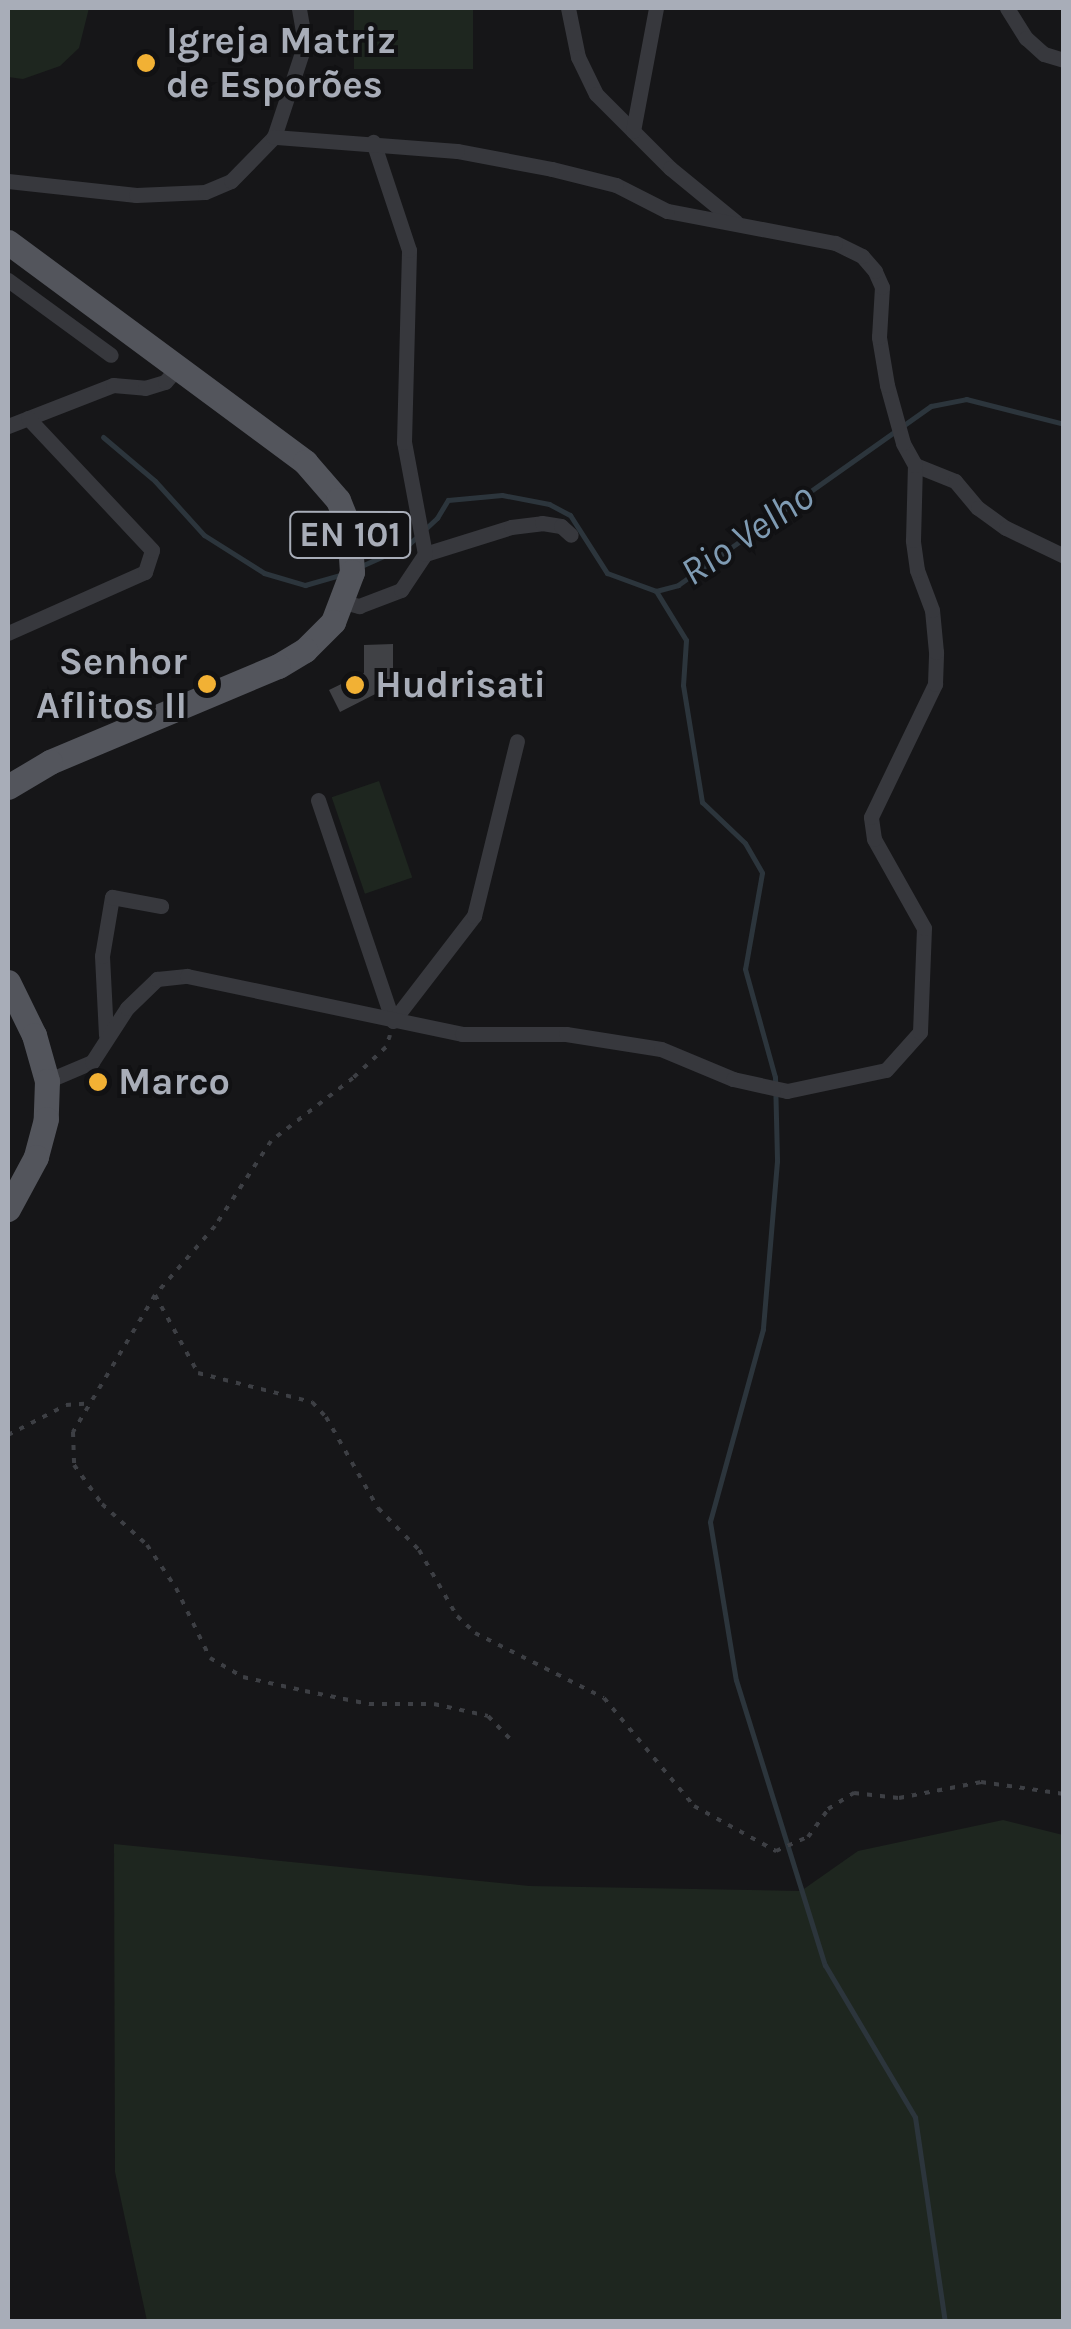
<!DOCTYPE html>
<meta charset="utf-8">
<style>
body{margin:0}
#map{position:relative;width:1071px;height:2329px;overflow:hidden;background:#161618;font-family:Karla,sans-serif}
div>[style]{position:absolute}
.green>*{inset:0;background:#1e261f;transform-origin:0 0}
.stream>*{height:5px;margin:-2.5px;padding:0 2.5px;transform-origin:2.5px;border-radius:2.5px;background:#2c353c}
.building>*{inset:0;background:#404145}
.path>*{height:4px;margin-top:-2px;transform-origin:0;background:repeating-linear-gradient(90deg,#3d3f44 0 5px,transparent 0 13px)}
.street>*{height:15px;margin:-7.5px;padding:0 7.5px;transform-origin:7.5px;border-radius:7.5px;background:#37383d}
.primary>*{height:25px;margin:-12.5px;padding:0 12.5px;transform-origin:12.5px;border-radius:12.5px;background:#53555c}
.dots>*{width:28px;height:28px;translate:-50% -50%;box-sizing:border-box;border:5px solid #111113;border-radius:50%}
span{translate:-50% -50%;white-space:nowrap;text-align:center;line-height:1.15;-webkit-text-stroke:8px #111113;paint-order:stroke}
.shield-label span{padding:2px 8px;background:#111113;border:2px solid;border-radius:8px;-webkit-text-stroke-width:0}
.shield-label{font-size:35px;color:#a8adb8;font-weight:700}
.poi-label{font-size:38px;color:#a8adb8;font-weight:700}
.left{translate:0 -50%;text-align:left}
.right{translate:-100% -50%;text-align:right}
.water-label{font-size:40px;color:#7f9bb3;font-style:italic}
.frame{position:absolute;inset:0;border:10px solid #a8adb8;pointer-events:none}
</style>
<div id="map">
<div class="green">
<div style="clip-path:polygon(8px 8px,89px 8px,79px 48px,60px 66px,23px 79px,8px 77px)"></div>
<div style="left:354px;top:8px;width:119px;height:61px"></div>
<div style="left:379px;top:781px;width:102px;height:50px;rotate:71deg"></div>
<div style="clip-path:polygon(1003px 1820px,1063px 1835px,1063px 2321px,147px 2321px,115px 2172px,114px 1844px,529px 1886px,801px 1891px,858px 1851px)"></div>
</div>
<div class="stream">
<div style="left:103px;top:437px;width:68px;rotate:40.2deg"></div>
<div style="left:155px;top:481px;width:73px;rotate:47.8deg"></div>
<div style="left:204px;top:535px;width:71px;rotate:32.3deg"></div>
<div style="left:264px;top:573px;width:43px;rotate:16.3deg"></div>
<div style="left:305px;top:585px;width:35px;rotate:-16deg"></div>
<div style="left:359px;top:567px;width:54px;rotate:-24.2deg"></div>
<div style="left:408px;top:545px;width:40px;rotate:-43deg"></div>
<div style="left:437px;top:518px;width:21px;rotate:-59deg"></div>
<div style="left:448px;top:500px;width:54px;rotate:-5.3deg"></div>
<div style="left:502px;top:495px;width:48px;rotate:10.8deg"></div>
<div style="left:549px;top:504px;width:24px;rotate:28deg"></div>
<div style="left:570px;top:515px;width:69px;rotate:57.5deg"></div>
<div style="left:607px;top:573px;width:52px;rotate:20.2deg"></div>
<div style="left:656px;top:591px;width:23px;rotate:-15deg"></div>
<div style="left:678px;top:585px;width:310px;rotate:-35.3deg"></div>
<div style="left:931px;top:406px;width:36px;rotate:-11deg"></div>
<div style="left:966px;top:399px;width:101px;rotate:14.3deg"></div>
<div style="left:656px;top:591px;width:57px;rotate:58.5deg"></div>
<div style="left:686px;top:640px;width:45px;rotate:93.8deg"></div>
<div style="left:683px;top:685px;width:119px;rotate:80.8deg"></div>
<div style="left:702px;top:802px;width:59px;rotate:43.6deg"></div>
<div style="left:745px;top:843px;width:34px;rotate:60deg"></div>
<div style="left:762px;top:873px;width:97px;rotate:100deg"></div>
<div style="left:745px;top:969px;width:112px;rotate:74.5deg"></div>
<div style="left:775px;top:1077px;width:84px;rotate:88.6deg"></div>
<div style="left:777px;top:1161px;width:169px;rotate:94.8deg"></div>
<div style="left:763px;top:1329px;width:200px;rotate:105.4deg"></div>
<div style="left:710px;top:1522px;width:160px;rotate:80.7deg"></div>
<div style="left:736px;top:1680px;width:299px;rotate:72.7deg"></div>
<div style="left:825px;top:1965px;width:177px;rotate:59.4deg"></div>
<div style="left:915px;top:2117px;width:207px;rotate:81.7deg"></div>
</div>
<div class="building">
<div style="clip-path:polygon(393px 644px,393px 685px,340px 712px,329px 690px,364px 673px,364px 645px)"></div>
</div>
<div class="path">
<div style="left:390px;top:1035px;width:13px;rotate:108deg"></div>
<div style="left:386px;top:1047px;width:45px;rotate:136.8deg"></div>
<div style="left:353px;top:1078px;width:103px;rotate:142.5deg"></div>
<div style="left:271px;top:1141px;width:102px;rotate:123.4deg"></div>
<div style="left:215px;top:1226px;width:91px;rotate:131deg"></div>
<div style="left:155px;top:1295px;width:160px;rotate:120.9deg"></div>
<div style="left:73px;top:1432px;width:33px;rotate:88deg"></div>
<div style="left:74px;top:1465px;width:48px;rotate:54.3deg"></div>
<div style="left:102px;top:1504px;width:61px;rotate:42.3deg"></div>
<div style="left:147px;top:1545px;width:52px;rotate:56deg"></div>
<div style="left:176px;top:1588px;width:78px;rotate:64.1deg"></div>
<div style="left:210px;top:1658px;width:38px;rotate:30deg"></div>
<div style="left:243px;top:1677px;width:64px;rotate:12.7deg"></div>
<div style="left:305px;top:1691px;width:65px;rotate:11.5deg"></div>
<div style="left:369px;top:1704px;width:65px"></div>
<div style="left:434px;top:1704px;width:55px;rotate:12.5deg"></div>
<div style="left:488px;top:1716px;width:32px;rotate:46deg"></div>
<div style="left:155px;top:1295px;width:89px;rotate:61.1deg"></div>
<div style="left:198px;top:1373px;width:118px;rotate:14.3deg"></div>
<div style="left:312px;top:1402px;width:21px;rotate:47deg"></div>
<div style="left:326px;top:1417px;width:105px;rotate:60.3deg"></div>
<div style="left:378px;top:1508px;width:59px;rotate:45.7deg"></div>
<div style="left:419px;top:1550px;width:76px;rotate:60.1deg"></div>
<div style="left:457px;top:1616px;width:25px;rotate:43deg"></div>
<div style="left:475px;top:1633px;width:144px;rotate:26.7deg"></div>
<div style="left:604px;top:1698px;width:141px;rotate:50.2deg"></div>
<div style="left:694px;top:1806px;width:94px;rotate:28.8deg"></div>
<div style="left:776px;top:1851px;width:35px;rotate:-24deg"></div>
<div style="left:808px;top:1837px;width:34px;rotate:-54deg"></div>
<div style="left:828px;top:1809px;width:31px;rotate:-32deg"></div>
<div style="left:854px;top:1793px;width:45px;rotate:6.3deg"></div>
<div style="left:899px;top:1798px;width:84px;rotate:-11deg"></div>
<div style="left:981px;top:1782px;width:84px;rotate:8.2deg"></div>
<div style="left:8px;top:1435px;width:65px;rotate:-27.3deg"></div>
<div style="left:66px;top:1405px;width:26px;rotate:-4deg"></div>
</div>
<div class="street">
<div style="left:568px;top:8px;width:50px;rotate:78.5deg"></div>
<div style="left:578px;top:57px;width:41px;rotate:64.1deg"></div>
<div style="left:596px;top:94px;width:105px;rotate:45deg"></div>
<div style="left:670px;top:168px;width:85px;rotate:39.3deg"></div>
<div style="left:1007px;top:8px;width:36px;rotate:58deg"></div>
<div style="left:1026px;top:38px;width:24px;rotate:42deg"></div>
<div style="left:1044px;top:54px;width:21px;rotate:17deg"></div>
<div style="left:633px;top:131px;width:125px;rotate:-79.4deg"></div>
<div style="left:8px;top:181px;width:129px;rotate:6.2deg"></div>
<div style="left:136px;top:195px;width:69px;rotate:-2.5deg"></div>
<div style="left:205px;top:192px;width:28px;rotate:-23deg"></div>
<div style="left:231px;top:181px;width:62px;rotate:-45.7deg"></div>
<div style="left:274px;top:137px;width:99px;rotate:-71.7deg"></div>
<div style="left:305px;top:43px;width:36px;rotate:-100deg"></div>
<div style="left:8px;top:280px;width:127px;rotate:36.1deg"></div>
<div style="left:8px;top:426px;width:113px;rotate:-21.3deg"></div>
<div style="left:113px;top:385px;width:32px;rotate:5deg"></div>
<div style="left:145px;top:388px;width:21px;rotate:-17deg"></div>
<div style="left:165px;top:382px;width:20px;rotate:-49deg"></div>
<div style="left:915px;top:465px;width:43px;rotate:21.8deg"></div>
<div style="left:955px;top:481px;width:35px;rotate:50deg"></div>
<div style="left:978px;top:508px;width:34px;rotate:36deg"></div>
<div style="left:1006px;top:528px;width:64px;rotate:25.8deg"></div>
<div style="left:425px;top:554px;width:90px;rotate:-17.4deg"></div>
<div style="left:511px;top:527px;width:31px;rotate:-7deg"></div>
<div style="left:542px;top:523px;width:19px;rotate:9deg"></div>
<div style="left:561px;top:526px;width:13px;rotate:42deg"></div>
<div style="left:344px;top:602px;width:16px;rotate:15deg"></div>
<div style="left:359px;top:606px;width:45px;rotate:-20.9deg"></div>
<div style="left:401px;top:590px;width:43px;rotate:-56.3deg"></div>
<div style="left:425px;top:554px;width:114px;rotate:-100.6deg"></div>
<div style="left:404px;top:442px;width:192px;rotate:-88.5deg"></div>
<div style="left:409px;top:250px;width:114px;rotate:-108.4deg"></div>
<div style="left:8px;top:633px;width:150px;rotate:-24deg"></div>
<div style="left:145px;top:572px;width:23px;rotate:-72deg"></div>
<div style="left:152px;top:550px;width:181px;rotate:-133.2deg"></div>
<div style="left:318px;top:800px;width:233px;rotate:71.3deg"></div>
<div style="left:393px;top:1021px;width:133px;rotate:-52.4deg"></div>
<div style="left:474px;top:916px;width:180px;rotate:-76.2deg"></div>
<div style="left:106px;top:1035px;width:79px;rotate:-92.9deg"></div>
<div style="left:102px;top:956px;width:60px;rotate:-80.4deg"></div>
<div style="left:112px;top:897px;width:50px;rotate:10.4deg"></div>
<div style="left:47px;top:1081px;width:49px;rotate:-22.9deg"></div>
<div style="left:92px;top:1062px;width:64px;rotate:-57.1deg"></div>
<div style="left:127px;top:1008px;width:42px;rotate:-44deg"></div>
<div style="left:157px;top:979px;width:30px;rotate:-6deg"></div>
<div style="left:187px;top:976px;width:281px;rotate:11.9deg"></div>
<div style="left:462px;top:1034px;width:104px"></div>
<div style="left:566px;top:1034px;width:96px;rotate:9deg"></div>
<div style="left:661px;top:1049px;width:78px;rotate:22.6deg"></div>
<div style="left:733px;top:1079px;width:55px;rotate:12.5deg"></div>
<div style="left:787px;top:1091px;width:101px;rotate:-12deg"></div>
<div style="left:886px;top:1070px;width:51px;rotate:-48.2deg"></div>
<div style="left:920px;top:1032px;width:104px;rotate:-87.8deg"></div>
<div style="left:924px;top:928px;width:102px;rotate:-119.3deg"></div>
<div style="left:874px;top:839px;width:22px;rotate:-98deg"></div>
<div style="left:871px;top:817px;width:148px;rotate:-64.3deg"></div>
<div style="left:935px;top:684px;width:32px;rotate:-88deg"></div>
<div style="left:936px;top:652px;width:42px;rotate:-95.4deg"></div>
<div style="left:932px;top:610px;width:43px;rotate:-110.6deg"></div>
<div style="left:917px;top:570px;width:30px;rotate:-98deg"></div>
<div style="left:913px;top:540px;width:75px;rotate:-88.5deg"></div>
<div style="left:915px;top:465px;width:25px;rotate:-119deg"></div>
<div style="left:903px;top:443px;width:60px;rotate:-105.4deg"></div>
<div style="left:887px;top:385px;width:49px;rotate:-99.5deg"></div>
<div style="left:879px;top:337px;width:50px;rotate:-86.6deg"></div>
<div style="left:882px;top:287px;width:17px;rotate:-114deg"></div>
<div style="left:875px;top:271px;width:20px;rotate:-131deg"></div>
<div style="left:862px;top:256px;width:30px;rotate:-154deg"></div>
<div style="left:835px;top:243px;width:171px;rotate:-169.2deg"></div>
<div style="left:667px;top:211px;width:57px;rotate:-153deg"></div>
<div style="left:616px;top:185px;width:66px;rotate:-166deg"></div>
<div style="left:552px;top:169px;width:97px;rotate:-169.3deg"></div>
<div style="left:457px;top:151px;width:184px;rotate:-175.6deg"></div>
</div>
<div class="primary">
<div style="left:8px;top:242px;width:370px;rotate:36.5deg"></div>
<div style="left:305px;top:462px;width:50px;rotate:49deg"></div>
<div style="left:338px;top:500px;width:29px;rotate:68deg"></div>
<div style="left:349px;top:527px;width:45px;rotate:86.2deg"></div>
<div style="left:352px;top:572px;width:53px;rotate:110.8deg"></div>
<div style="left:333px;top:622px;width:40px;rotate:135deg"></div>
<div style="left:305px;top:650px;width:31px;rotate:149deg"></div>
<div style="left:278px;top:666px;width:247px;rotate:157.2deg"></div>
<div style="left:50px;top:762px;width:49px;rotate:149.2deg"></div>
<div style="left:8px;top:982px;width:59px;rotate:63.9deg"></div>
<div style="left:34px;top:1035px;width:48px;rotate:74.2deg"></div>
<div style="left:47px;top:1081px;width:38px;rotate:92deg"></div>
<div style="left:46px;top:1119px;width:39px;rotate:105deg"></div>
<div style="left:36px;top:1157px;width:59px;rotate:118.3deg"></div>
</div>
<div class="dots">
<div style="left:146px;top:63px;background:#f2b134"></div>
<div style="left:207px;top:684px;background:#f2b134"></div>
<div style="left:355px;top:685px;background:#f2b134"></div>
<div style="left:98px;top:1082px;background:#f2b134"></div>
</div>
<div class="shield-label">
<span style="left:350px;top:535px">EN 101</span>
</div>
<div class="poi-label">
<span class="left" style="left:166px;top:63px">Igreja Matriz<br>de Esporões</span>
<span class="right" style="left:187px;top:684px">Senhor<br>Aflitos II</span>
<span class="left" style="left:375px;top:685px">Hudrisati</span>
<span class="left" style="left:118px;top:1082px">Marco</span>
</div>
<div class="water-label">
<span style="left:747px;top:534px;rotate:-34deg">Rio Velho</span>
</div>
<div class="frame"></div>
</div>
